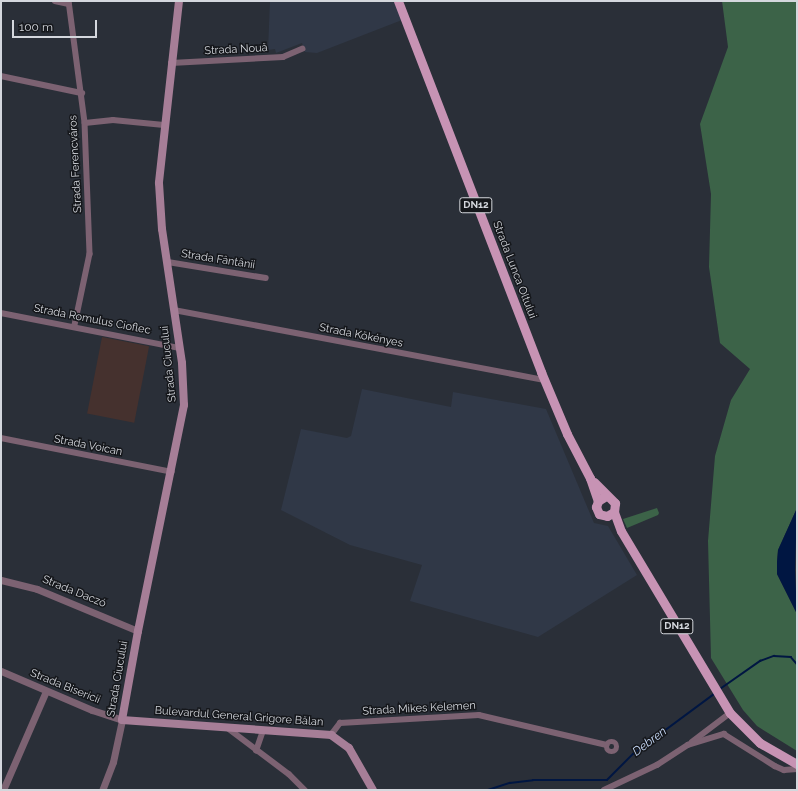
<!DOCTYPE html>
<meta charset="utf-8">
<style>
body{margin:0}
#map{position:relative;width:798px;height:791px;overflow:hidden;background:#2a2f38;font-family:Raleway,sans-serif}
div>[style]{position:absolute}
.built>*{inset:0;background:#303847}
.education>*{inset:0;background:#45312e;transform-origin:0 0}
.green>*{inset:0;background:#3c6348}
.water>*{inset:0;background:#001642}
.stream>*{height:1.5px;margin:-0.75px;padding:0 0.75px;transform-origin:0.75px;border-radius:0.75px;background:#001642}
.minor>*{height:5.5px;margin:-2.75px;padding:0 2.75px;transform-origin:2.75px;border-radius:2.75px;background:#7c6272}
.minor>.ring{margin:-2.75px;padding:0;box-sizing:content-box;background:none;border:5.5px solid #7c6272;border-radius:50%}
.tertiary>*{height:7px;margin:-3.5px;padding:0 3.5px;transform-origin:3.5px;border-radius:3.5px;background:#7c6272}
.secondary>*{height:8px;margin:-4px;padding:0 4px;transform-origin:4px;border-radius:4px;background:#a67e97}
.primary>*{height:9px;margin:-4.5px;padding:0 4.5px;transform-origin:4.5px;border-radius:4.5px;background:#c793b4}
span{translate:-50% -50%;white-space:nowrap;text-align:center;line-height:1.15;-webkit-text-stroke:3px #15171b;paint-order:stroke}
.shield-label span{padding:1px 3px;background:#15171b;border:1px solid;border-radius:3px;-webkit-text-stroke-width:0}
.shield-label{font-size:10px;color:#d4d7dd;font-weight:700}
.street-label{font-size:11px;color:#d4d7dd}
.water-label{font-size:12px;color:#c8dbfa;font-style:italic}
.frame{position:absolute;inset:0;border:2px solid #d4d7dd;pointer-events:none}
.scale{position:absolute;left:12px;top:20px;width:85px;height:18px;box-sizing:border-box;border:2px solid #d4d7dd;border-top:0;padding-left:5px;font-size:12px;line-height:14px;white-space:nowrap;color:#d4d7dd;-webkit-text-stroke:3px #15171b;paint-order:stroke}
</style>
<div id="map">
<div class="built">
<div style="clip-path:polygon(270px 1px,394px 1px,402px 20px,317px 53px,305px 52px,302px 43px,276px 53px,275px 49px,268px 50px)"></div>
<div style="clip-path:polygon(362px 389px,451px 407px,453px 392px,546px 409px,594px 523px,608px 526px,637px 575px,538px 637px,410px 601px,422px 565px,350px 545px,281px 510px,301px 429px,347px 438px,351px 436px)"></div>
</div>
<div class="education">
<div style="left:102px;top:337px;width:48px;height:78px;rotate:11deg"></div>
</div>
<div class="green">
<div style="clip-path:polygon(722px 1px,797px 1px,797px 508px,778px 550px,777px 562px,777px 574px,797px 614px,797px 751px,757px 726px,743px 710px,711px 658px,708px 541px,715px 456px,731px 400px,750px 369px,720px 343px,709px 267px,711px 194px,700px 124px,728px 47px)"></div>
<div style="clip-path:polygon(657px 508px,659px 513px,658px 515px,627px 528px,623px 519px)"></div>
</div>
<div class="water">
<div style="clip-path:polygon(797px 508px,795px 570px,797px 614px,777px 574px,777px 562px,778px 550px)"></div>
</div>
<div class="stream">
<div style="left:720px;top:689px;width:49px;rotate:-35deg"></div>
<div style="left:760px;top:661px;width:15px;rotate:-20deg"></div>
<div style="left:774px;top:656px;width:17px;rotate:3deg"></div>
<div style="left:791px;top:657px;width:9px;rotate:49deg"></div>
<div style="left:488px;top:790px;width:23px;rotate:-18deg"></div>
<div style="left:510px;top:783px;width:23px;rotate:-7deg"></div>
<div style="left:533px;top:780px;width:74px"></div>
<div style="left:607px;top:780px;width:37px;rotate:-45deg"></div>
<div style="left:633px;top:754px;width:101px;rotate:-36.5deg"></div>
</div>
<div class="minor">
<div style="left:55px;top:1px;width:14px;rotate:12deg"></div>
<div style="left:69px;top:1px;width:123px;rotate:82.5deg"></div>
<div style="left:85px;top:123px;width:131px;rotate:87.8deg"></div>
<div style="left:90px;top:254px;width:73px;rotate:101.9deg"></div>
<div style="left:171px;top:63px;width:112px;rotate:-3.1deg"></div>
<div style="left:283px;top:57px;width:21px;rotate:-23deg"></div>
<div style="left:1px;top:76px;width:83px;rotate:11.9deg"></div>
<div style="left:85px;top:123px;width:28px;rotate:-6deg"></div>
<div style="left:113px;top:120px;width:51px;rotate:5.6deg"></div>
<div style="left:168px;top:262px;width:99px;rotate:9.3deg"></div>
<div style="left:174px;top:310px;width:377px;rotate:10.7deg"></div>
<div style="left:1px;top:313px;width:182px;rotate:11.1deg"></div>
<div style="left:1px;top:438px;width:174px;rotate:11.2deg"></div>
<div style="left:229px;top:729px;width:75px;rotate:36.9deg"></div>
<div style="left:289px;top:774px;width:23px;rotate:45deg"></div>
<div style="left:331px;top:735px;width:15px;rotate:-53deg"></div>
<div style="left:340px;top:723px;width:139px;rotate:-3.3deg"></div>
<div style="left:479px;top:715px;width:131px;rotate:13.2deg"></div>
<div class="ring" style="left:607px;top:742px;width:4.5px;height:4.5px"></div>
<div style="left:692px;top:742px;width:48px;rotate:-37.3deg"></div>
<div style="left:256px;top:751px;width:21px;rotate:-71deg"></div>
<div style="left:604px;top:790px;width:59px;rotate:-25.3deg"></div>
<div style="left:657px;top:765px;width:37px;rotate:-33deg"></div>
<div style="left:688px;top:745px;width:38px;rotate:-17deg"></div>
<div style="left:724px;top:734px;width:60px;rotate:32.1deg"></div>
<div style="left:775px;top:766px;width:10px;rotate:24deg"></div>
<div style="left:784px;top:770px;width:13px;rotate:-4deg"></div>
</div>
<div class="tertiary">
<div style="left:1px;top:580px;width:37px;rotate:14deg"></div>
<div style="left:37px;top:589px;width:109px;rotate:22.6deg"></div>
<div style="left:1px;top:671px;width:99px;rotate:23.2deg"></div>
<div style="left:92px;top:710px;width:32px;rotate:18deg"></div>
<div style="left:122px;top:720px;width:43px;rotate:102.1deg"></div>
<div style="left:113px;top:762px;width:30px;rotate:111deg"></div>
<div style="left:3px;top:790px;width:108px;rotate:-66.5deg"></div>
</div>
<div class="secondary">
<div style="left:179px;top:1px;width:183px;rotate:96.3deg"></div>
<div style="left:159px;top:183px;width:46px;rotate:86.3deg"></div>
<div style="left:162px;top:229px;width:135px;rotate:81.5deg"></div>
<div style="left:182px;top:363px;width:42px;rotate:87.3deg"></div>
<div style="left:184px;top:405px;width:231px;rotate:101.5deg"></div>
<div style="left:138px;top:631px;width:90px;rotate:100.2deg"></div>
<div style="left:122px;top:720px;width:210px;rotate:4.1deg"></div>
<div style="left:331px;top:735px;width:22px;rotate:36deg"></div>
<div style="left:349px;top:748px;width:48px;rotate:60.3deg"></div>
</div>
<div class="primary">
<div style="left:398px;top:1px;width:398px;rotate:68.9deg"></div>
<div style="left:541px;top:372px;width:67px;rotate:67.2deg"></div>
<div style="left:567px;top:434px;width:50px;rotate:62.4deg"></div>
<div style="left:590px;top:478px;width:24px;rotate:71deg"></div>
<div style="left:594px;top:482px;width:30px;rotate:45deg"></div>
<div style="left:615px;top:503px;width:9px;rotate:96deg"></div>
<div style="left:614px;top:512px;width:8px;rotate:150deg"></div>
<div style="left:607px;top:516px;width:8px;rotate:-166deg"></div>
<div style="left:599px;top:514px;width:8px;rotate:-113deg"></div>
<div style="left:596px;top:507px;width:6px;rotate:-72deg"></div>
<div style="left:598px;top:501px;width:9px;rotate:-32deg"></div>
<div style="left:614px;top:512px;width:20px;rotate:70deg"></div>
<div style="left:621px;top:531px;width:212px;rotate:59.1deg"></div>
<div style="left:730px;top:713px;width:42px;rotate:45deg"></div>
<div style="left:760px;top:743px;width:43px;rotate:29.6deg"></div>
</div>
<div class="shield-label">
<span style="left:476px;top:205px">DN12</span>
<span style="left:677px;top:626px">DN12</span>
</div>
<div class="street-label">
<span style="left:236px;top:50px;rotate:-3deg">Strada Nouă</span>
<span style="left:76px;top:164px;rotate:-93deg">Strada Ferencváros</span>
<span style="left:218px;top:260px;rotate:9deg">Strada Fântânii</span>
<span style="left:514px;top:270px;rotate:69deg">Strada Lunca Oltului</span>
<span style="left:92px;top:320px;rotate:11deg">Strada Romulus Cioflec</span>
<span style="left:361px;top:336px;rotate:11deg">Strada Kökényes</span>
<span style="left:169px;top:364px;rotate:-96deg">Strada Ciucului</span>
<span style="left:88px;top:446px;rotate:11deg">Strada Voican</span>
<span style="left:74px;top:592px;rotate:22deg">Strada Daczó</span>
<span style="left:118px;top:679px;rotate:-80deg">Strada Ciucului</span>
<span style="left:65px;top:687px;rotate:22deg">Strada Bisericii</span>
<span style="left:419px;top:709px;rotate:-3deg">Strada Mikes Kelemen</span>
<span style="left:239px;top:717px;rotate:4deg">Bulevardul General Grigore Bălan</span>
</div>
<div class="water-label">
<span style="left:650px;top:742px;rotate:-37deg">Debren</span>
</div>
<div class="frame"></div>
<div class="scale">100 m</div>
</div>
